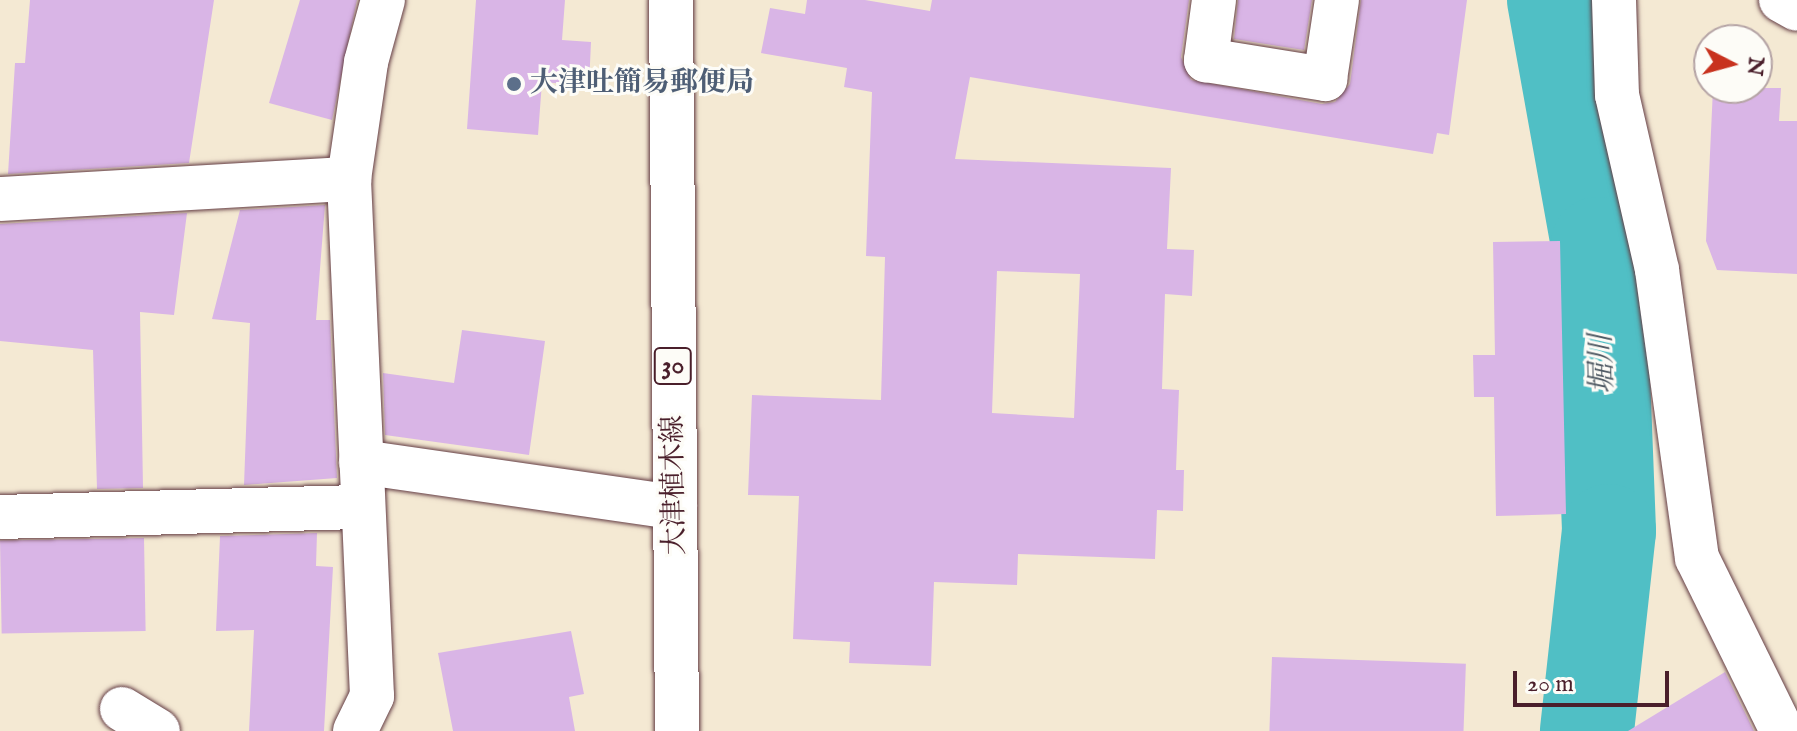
<!DOCTYPE html>
<meta charset="utf-8">
<style>
body{margin:0}
#map{position:relative;width:1797px;height:731px;overflow:hidden;background:#f4e9d3;font-family:"IM FELL English","Noto Serif JP",serif}
div>[style]{position:absolute}
.river>*{height:94px;margin:-47px;padding:0 47px;transform-origin:47px;border-radius:47px;background:#50bfc5}
.building>*{inset:0;background:#d9b5e6;transform-origin:0 0}
.roads{filter:drop-shadow(0 0 2px #643d44) drop-shadow(0 0 2px #643d44)}
.minor>*{height:44px;margin:-22px;padding:0 22px;transform-origin:22px;border-radius:22px;background:#fff}
.major>*{height:44px;margin:-22px;padding:0 22px;transform-origin:22px;border-radius:22px;background:#fff}
.dots>*{width:22px;height:22px;translate:-50% -50%;box-sizing:border-box;border:4px solid #fdfcf7;border-radius:50%}
span{translate:-50% -50%;white-space:nowrap;text-align:center;line-height:1.15;-webkit-text-stroke:6px #fdfcf7;paint-order:stroke}
.shield-label span{padding:2px 6px;background:#fdfcf7;border:2px solid;border-radius:6px;-webkit-text-stroke-width:0}
.shield-label{font-size:26px;color:#4a1f2b;font-weight:700}
.service-label{font-size:28px;color:#4e5e75;font-weight:700}
.left{translate:0 -50%;text-align:left}
.street-label{font-size:28px;color:#4a1f2b}
.water-label{font-size:30px;color:#4c5761;font-style:italic}
.north{position:absolute;left:1693px;top:24px;width:80px;height:80px;box-sizing:border-box;background:#fdfcf7;border:2px solid #b5a4a5;border-radius:50%;rotate:96deg;font-size:22px;font-weight:700;line-height:32px;text-align:center;color:#4a1f2b}
.north::after{content:'';display:block;margin:auto;width:28px;height:36px;background:#c8321e;clip-path:polygon(50% 0,100% 100%,50% 72%,0 100%)}
.scale{position:absolute;left:1513px;top:671px;width:156px;height:36px;box-sizing:border-box;border:4px solid #4a1f2b;border-top:0;padding-left:10px;font-size:24px;line-height:28px;white-space:nowrap;color:#4a1f2b;-webkit-text-stroke:6px #fdfcf7;paint-order:stroke}
</style>
<div id="map">
<div class="river">
<div style="left:1554px;top:0;width:248px;rotate:79.8deg"></div>
<div style="left:1598px;top:244px;width:287px;rotate:87.8deg"></div>
<div style="left:1609px;top:531px;width:201px;rotate:96.3deg"></div>
</div>
<div class="building">
<div style="clip-path:polygon(30px 0,214px 0,189px 163px,8px 174px,15px 63px,25px 63px)"></div>
<div style="clip-path:polygon(300px 0,357px 0,332px 120px,269px 103px)"></div>
<div style="clip-path:polygon(476px 0,565px 0,562px 40px,591px 42px,589px 86px,542px 82px,538px 135px,467px 129px)"></div>
<div style="clip-path:polygon(evenodd,807px 0,865px 0,930px 11px,932px 0,1189px 0,1181px 57px,1191px 80px,1322px 104px,1335px 102px,1350px 84px,1361px 0,1467px 0,1449px 135px,1437px 133px,1433px 154px,970px 77px,955px 159px,1171px 168px,1167px 249px,1194px 250px,1192px 296px,1165px 294px,1162px 389px,1179px 390px,1176px 470px,1184px 470px,1183px 511px,1157px 510px,1155px 559px,1018px 554px,1017px 585px,934px 582px,931px 666px,849px 663px,850px 642px,793px 639px,799px 496px,748px 495px,752px 395px,881px 400px,885px 257px,866px 256px,872px 92px,844px 87px,847px 68px,761px 53px,770px 8px,805px 14px,807px 0,997px 271px,1080px 274px,1074px 418px,992px 413px,997px 271px)"></div>
<div style="clip-path:polygon(1238px 0,1312px 0,1304px 50px,1234px 39px)"></div>
<div style="clip-path:polygon(1713px 88px,1781px 88px,1779px 121px,1797px 121px,1797px 274px,1717px 270px,1706px 241px)"></div>
<div style="clip-path:polygon(325px 205px,316px 320px,330px 320px,337px 478px,244px 485px,250px 323px,212px 319px,240px 210px)"></div>
<div style="clip-path:polygon(187px 213px,174px 315px,140px 312px,143px 488px,97px 489px,93px 350px,0 341px,0 224px)"></div>
<div style="clip-path:polygon(1560px 241px,1566px 514px,1496px 516px,1494px 397px,1474px 397px,1473px 355px,1495px 355px,1493px 242px)"></div>
<div style="clip-path:polygon(462px 330px,545px 341px,529px 455px,385px 435px,383px 373px,454px 383px)"></div>
<div style="clip-path:polygon(317px 533px,316px 566px,333px 567px,324px 731px,249px 731px,254px 630px,216px 631px,220px 536px)"></div>
<div style="left:144px;top:538px;width:93px;height:144px;rotate:89deg"></div>
<div style="clip-path:polygon(571px 631px,584px 694px,569px 697px,575px 731px,453px 731px,438px 653px)"></div>
<div style="left:1272px;top:657px;width:194px;height:74px;rotate:2deg"></div>
<div style="clip-path:polygon(1725px 672px,1754px 731px,1628px 731px)"></div>
</div>
<div class="roads">
<div class="minor">
<div style="left:1214px;top:0;width:61px;rotate:97.6deg"></div>
<div style="left:1206px;top:60px;width:121px;rotate:9.1deg"></div>
<div style="left:1325px;top:79px;width:80px;rotate:-81.4deg"></div>
<div style="left:1614px;top:0;width:95px;rotate:88.2deg"></div>
<div style="left:1617px;top:95px;width:180px;rotate:77.1deg"></div>
<div style="left:1657px;top:270px;width:291px;rotate:82.1deg"></div>
<div style="left:1697px;top:558px;width:193px;rotate:63.8deg"></div>
<div style="left:0;top:199px;width:350px;rotate:-3.3deg"></div>
<div style="left:361px;top:462px;width:317px;rotate:8.2deg"></div>
<div style="left:0;top:517px;width:363px;rotate:-1.6deg"></div>
<div style="left:122px;top:709px;width:42px;rotate:31.4deg"></div>
<div style="left:355px;top:731px;width:39px;rotate:-64deg"></div>
<div style="left:372px;top:696px;width:518px;rotate:-92.55deg"></div>
<div style="left:349px;top:179px;width:118px;rotate:-81.7deg"></div>
<div style="left:366px;top:62px;width:64px;rotate:-74.7deg"></div>
</div>
<div class="major">
<div style="left:671px;top:0;width:731px;rotate:89.53deg"></div>
<div style="left:1781px;top:0;width:18px;rotate:29deg"></div>
</div>
</div>
<div class="dots">
<div style="left:514px;top:84px;background:#5c6f8a"></div>
</div>
<div class="shield-label">
<span style="left:673px;top:366px">30</span>
</div>
<div class="service-label">
<span class="left" style="left:530px;top:84px">大津吐簡易郵便局</span>
</div>
<div class="street-label">
<span style="left:675px;top:485px;rotate:-91deg">大津植木線</span>
</div>
<div class="water-label">
<span style="left:1603px;top:364px;rotate:-92deg">堀川</span>
</div>
<div class="north">N</div>
<div class="scale">20 m</div>
</div>
